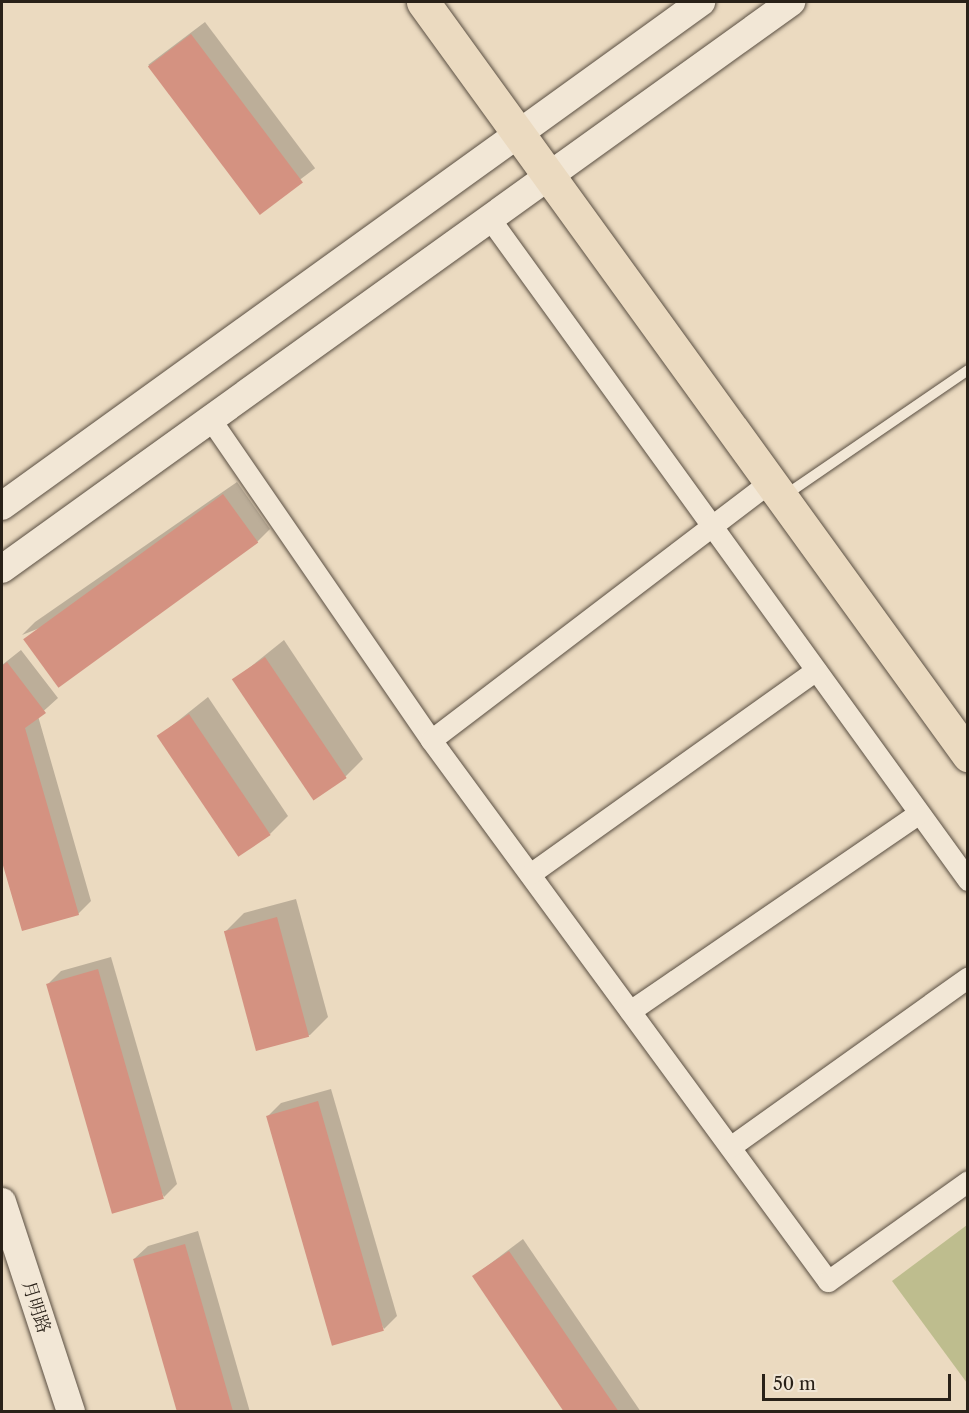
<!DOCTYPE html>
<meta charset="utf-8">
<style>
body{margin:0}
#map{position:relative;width:969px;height:1413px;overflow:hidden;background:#ebdac0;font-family:"Libre Caslon Text","Noto Serif SC",serif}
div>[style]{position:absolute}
.green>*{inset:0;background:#bebd8e}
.shadow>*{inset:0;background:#0003;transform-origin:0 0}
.building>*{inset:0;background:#d49281;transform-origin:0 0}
.roads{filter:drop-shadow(0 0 2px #5a4f42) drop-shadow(0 0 2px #5a4f42)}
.lane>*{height:10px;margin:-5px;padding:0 5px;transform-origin:5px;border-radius:5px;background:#f2e7d6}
.street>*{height:21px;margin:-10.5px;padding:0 10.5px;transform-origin:10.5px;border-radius:10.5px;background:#f2e7d6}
.secondary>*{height:28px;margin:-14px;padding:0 14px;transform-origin:14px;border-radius:14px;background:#f2e7d6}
.highway>*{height:33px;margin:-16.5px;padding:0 16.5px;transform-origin:16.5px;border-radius:16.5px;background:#ebdac0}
span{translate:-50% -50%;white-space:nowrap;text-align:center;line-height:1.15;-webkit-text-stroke:6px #f2e7d6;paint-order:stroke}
.street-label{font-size:18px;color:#292118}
.frame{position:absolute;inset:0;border:3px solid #292118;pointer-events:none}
.scale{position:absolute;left:762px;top:1374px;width:189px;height:27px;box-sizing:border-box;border:3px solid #292118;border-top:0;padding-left:8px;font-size:18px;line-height:21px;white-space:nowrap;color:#292118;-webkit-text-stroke:4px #f2e7d6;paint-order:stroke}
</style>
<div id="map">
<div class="green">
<div style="clip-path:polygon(967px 1225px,967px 1383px,892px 1281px)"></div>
</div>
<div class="shadow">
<div style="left:205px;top:22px;width:183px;height:71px;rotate:53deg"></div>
<div style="clip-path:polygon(237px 482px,270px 529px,257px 542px,22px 635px,35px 622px)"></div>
<div style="clip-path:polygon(284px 640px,363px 759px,345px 777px,234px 680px)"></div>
<div style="clip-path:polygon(21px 650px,58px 698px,38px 716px,91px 901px,78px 914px,23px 929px,2px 856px,2px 665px)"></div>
<div style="clip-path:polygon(208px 697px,288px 816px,270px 834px,159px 736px)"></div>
<div style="clip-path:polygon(296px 899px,328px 1017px,310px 1035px,257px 1049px,226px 931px,244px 913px)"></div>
<div style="clip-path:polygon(111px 957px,177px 1184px,164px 1197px,48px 984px,61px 971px)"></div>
<div style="clip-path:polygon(331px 1089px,397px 1316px,384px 1329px,268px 1116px,281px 1103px)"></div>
<div style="clip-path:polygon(198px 1231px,250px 1412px,179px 1412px,134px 1259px,148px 1246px)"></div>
<div style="clip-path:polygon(523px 1239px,641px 1412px,566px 1412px,474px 1276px)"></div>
</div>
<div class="building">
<div style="left:191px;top:34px;width:186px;height:54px;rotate:53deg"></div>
<div style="left:223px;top:494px;width:60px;height:247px;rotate:54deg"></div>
<div style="left:265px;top:657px;width:146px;height:40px;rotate:56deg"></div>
<div style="clip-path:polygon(7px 662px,46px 713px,25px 728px,79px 915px,22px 931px,2px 862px,2px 666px)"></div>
<div style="left:189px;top:714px;width:146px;height:39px;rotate:56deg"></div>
<div style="left:277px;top:917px;width:124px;height:55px;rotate:75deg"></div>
<div style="left:98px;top:969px;width:239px;height:54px;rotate:74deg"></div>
<div style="left:318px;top:1101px;width:239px;height:54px;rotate:74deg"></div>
<div style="left:185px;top:1244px;width:175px;height:54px;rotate:74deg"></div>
<div style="clip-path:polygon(509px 1251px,619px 1412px,564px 1412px,472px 1276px)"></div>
</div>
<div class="roads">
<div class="lane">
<div style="left:784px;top:496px;width:223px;rotate:-34.4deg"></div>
</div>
<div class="street">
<div style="left:490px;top:219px;width:816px;rotate:54.13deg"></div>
<div style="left:211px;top:420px;width:388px;rotate:55.5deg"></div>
<div style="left:431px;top:740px;width:671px;rotate:53.73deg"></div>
<div style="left:828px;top:1281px;width:172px;rotate:-35.5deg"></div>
<div style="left:431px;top:740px;width:426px;rotate:-37.3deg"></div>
<div style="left:530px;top:874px;width:351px;rotate:-35.5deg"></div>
<div style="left:630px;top:1011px;width:350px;rotate:-34.4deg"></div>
<div style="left:730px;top:1147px;width:292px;rotate:-35.5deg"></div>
</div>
<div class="secondary">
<div style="left:2px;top:506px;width:862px;rotate:-35.79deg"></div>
<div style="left:2px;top:569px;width:972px;rotate:-35.7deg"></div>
<div style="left:2px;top:1202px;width:221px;rotate:71.8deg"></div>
</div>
<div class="highway">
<div style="left:423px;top:2px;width:930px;rotate:54.1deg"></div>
</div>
</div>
<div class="street-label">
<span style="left:36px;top:1307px;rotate:72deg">月明路</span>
</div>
<div class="frame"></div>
<div class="scale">50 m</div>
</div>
